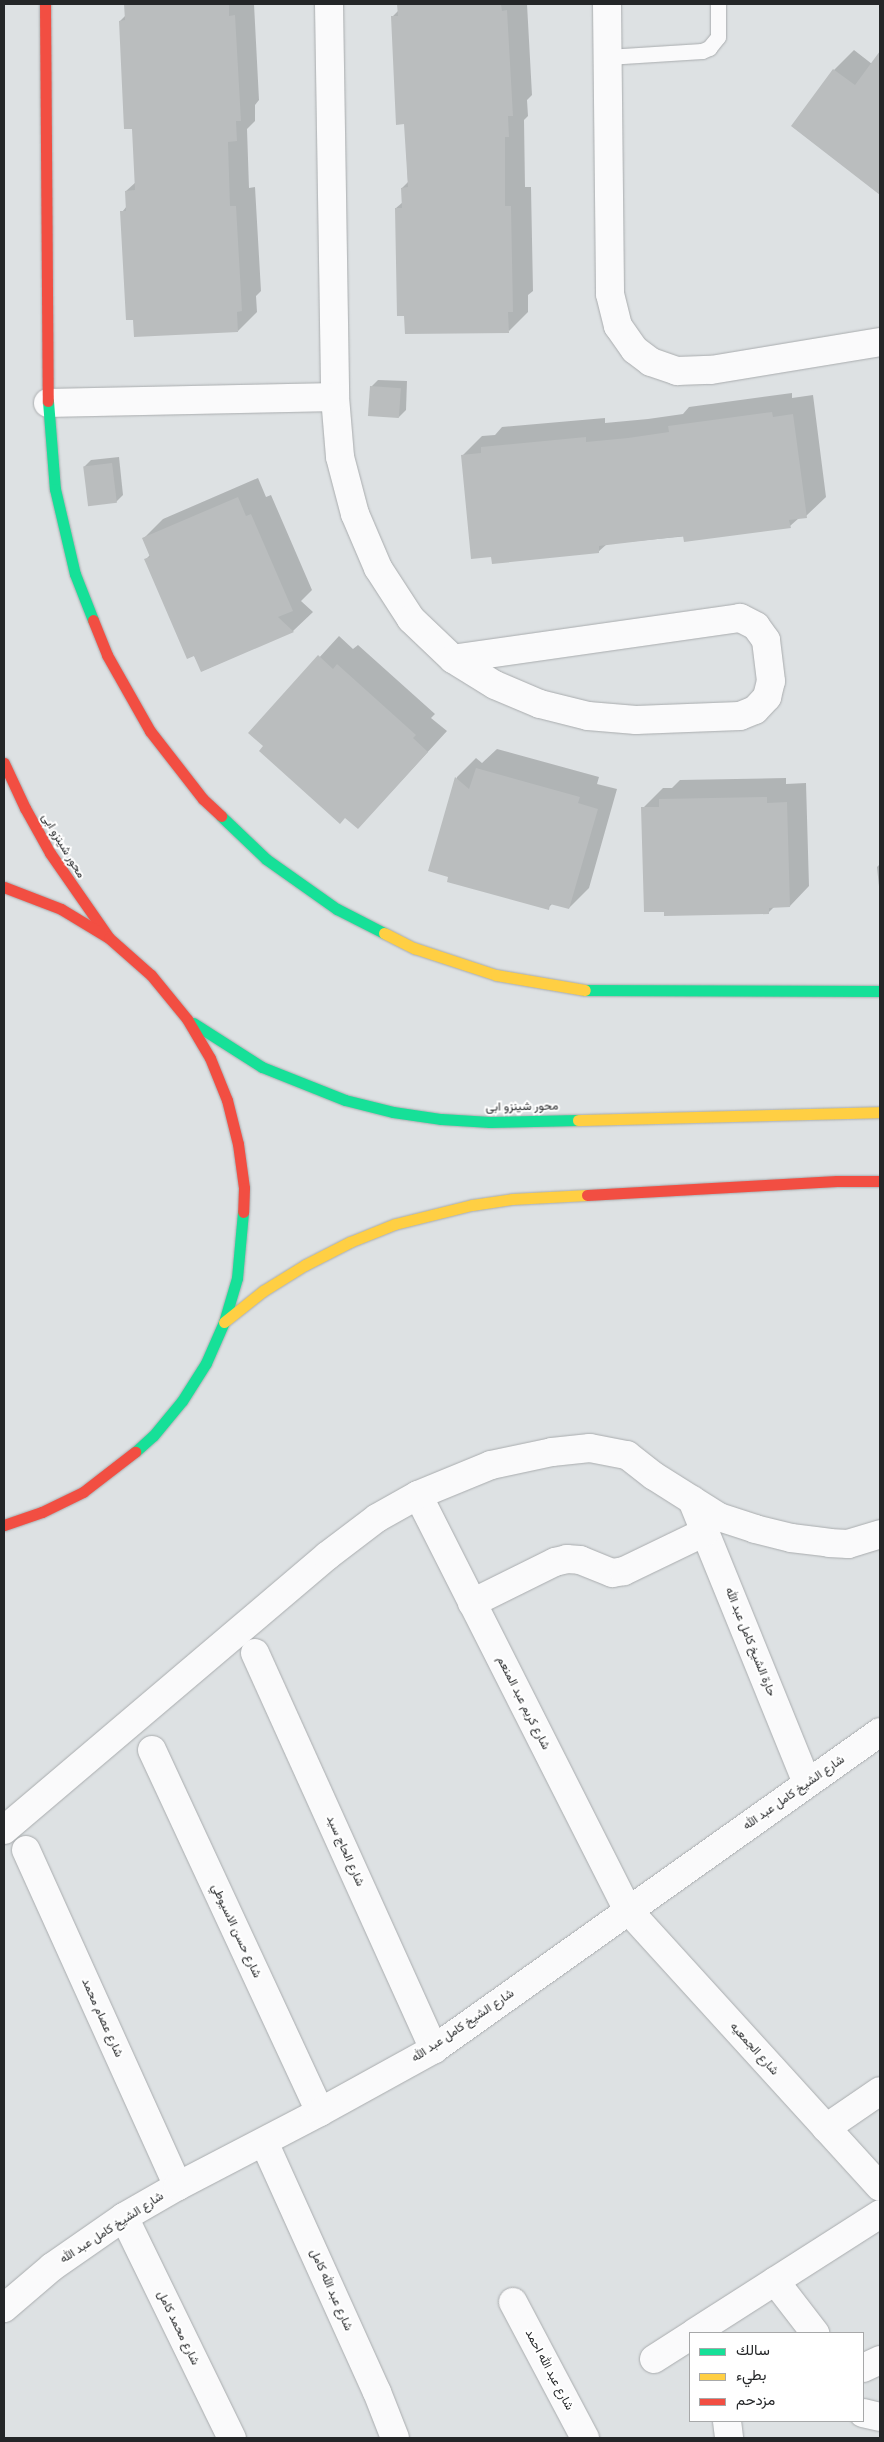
<!DOCTYPE html>
<meta charset="utf-8">
<style>
body{margin:0}
#map{position:relative;width:884px;height:2442px;overflow:hidden;background:#dde1e3;font-family:"Times New Roman",Vazirmatn,serif}
div>[style]{position:absolute}
.shadow>*{inset:0;background:#0003}
.building>*{inset:0;background:#babdbe;transform-origin:0 0}
.roads{filter:drop-shadow(0 0 1px #a9acae) drop-shadow(0 0 1px #a9acae)}
.lane>*{height:15px;margin:-7.5px;padding:0 7.5px;transform-origin:7.5px;border-radius:7.5px;background:#fafafb}
.street>*{height:28px;margin:-14px;padding:0 14px;transform-origin:14px;border-radius:14px;background:#fafafb}
.fast>*{height:11px;margin:-5.5px;padding:0 5.5px;transform-origin:5.5px;border-radius:5.5px;background:#16e098}
.slow>*{height:11px;margin:-5.5px;padding:0 5.5px;transform-origin:5.5px;border-radius:5.5px;background:#ffcf43}
.jam>*{height:11px;margin:-5.5px;padding:0 5.5px;transform-origin:5.5px;border-radius:5.5px;background:#f24e42}
span{translate:-50% -50%;white-space:nowrap;text-align:center;line-height:1.15;-webkit-text-stroke:4px #fff;paint-order:stroke}
.street-label{font-size:12px;color:#242628}
.frame{position:absolute;inset:0;border:5px solid #242628;pointer-events:none}
.legend{position:absolute;left:689px;top:2332px;width:175px;height:90px;box-sizing:border-box;background:#fff;border:1px solid #a7a8a9;margin:0;padding:6px 9px;list-style:none;font-size:15px;color:#242628}
.legend li{display:flex;align-items:center;gap:10px;height:25px}
.legend b{width:25px;border:1px solid #a7a8a9}
</style>
<div id="map">
<div class="shadow">
<div style="clip-path:polygon(125px 4px,254px 4px,259px 100px,255px 105px,255px 121px,247px 129px,249px 188px,255px 187px,261px 291px,256px 296px,257px 312px,238px 331px,122px 212px,127px 206px,126px 191px,136px 182px,133px 127px,120px 21px,126px 15px)"></div>
<div style="clip-path:polygon(398px 4px,527px 4px,532px 95px,527px 100px,528px 116px,524px 120px,525px 187px,531px 187px,533px 291px,528px 295px,528px 312px,509px 331px,396px 208px,403px 202px,402px 188px,408px 182px,405px 123px,392px 17px,399px 10px)"></div>
<div style="clip-path:polygon(854px 50px,872px 64px,880px 53px,880px 194px,792px 126px,834px 70px)"></div>
<div style="clip-path:polygon(378px 380px,407px 381px,406px 410px,399px 417px,371px 387px)"></div>
<div style="clip-path:polygon(792px 393px,792px 398px,813px 395px,826px 497px,806px 516px,799px 518px,790px 526px,607px 544px,598px 552px,462px 456px,482px 436px,495px 435px,502px 427px,605px 418px,605px 423px,648px 419px,683px 414px,689px 407px)"></div>
<div style="clip-path:polygon(119px 457px,123px 495px,116px 502px,84px 467px,91px 460px)"></div>
<div style="clip-path:polygon(258px 478px,266px 497px,271px 495px,312px 590px,301px 601px,313px 612px,293px 631px,202px 671px,145px 560px,150px 555px,143px 539px,163px 519px)"></div>
<div style="clip-path:polygon(339px 636px,353px 649px,358px 645px,435px 714px,431px 718px,447px 731px,358px 828px,250px 733px)"></div>
<div style="clip-path:polygon(497px 749px,599px 777px,597px 784px,617px 789px,589px 888px,569px 908px,553px 903px,548px 908px,430px 870px,457px 777px,476px 758px,482px 763px)"></div>
<div style="clip-path:polygon(786px 778px,786px 784px,806px 783px,809px 886px,790px 906px,775px 906px,769px 912px,643px 808px,663px 788px,672px 788px,680px 780px)"></div>
<div style="clip-path:polygon(880px 864px,880px 896px,877px 867px)"></div>
</div>
<div class="building">
<div style="clip-path:polygon(124px 4px,229px 4px,229px 16px,235px 15px,241px 121px,236px 121px,237px 141px,228px 142px,230px 206px,236px 206px,242px 311px,237px 312px,238px 332px,134px 337px,133px 320px,126px 320px,120px 211px,126px 211px,125px 191px,135px 190px,132px 129px,124px 129px,119px 21px,125px 20px)"></div>
<div style="clip-path:polygon(397px 4px,501px 4px,502px 11px,507px 10px,513px 116px,508px 116px,509px 137px,505px 137px,505px 206px,511px 206px,513px 312px,508px 312px,509px 333px,405px 334px,404px 316px,397px 316px,395px 208px,402px 208px,401px 188px,408px 187px,404px 124px,396px 125px,391px 16px,398px 16px)"></div>
<div style="clip-path:polygon(880px 51px,880px 195px,791px 126px,833px 69px,855px 85px)"></div>
<div style="left:370px;top:386px;width:31px;height:30px;rotate:4deg"></div>
<div style="clip-path:polygon(772px 412px,773px 417px,793px 414px,807px 518px,789px 520px,791px 528px,684px 542px,683px 536px,599px 546px,599px 553px,492px 564px,491px 557px,471px 559px,461px 455px,481px 453px,481px 447px,586px 437px,586px 442px,628px 438px,669px 432px,668px 426px)"></div>
<div style="left:112px;top:463px;width:40px;height:29px;rotate:83deg"></div>
<div style="clip-path:polygon(238px 497px,246px 516px,251px 514px,293px 611px,278px 617px,294px 632px,201px 672px,194px 656px,187px 659px,144px 559px,150px 557px,142px 538px)"></div>
<div style="clip-path:polygon(318px 655px,333px 669px,337px 664px,416px 735px,413px 738px,428px 752px,358px 829px,345px 818px,340px 824px,259px 751px,263px 746px,248px 733px)"></div>
<div style="clip-path:polygon(476px 768px,580px 797px,578px 803px,598px 809px,569px 909px,550px 904px,549px 910px,447px 882px,448px 877px,428px 871px,455px 777px,469px 789px)"></div>
<div style="clip-path:polygon(767px 797px,767px 803px,787px 802px,790px 907px,769px 908px,769px 914px,664px 916px,664px 912px,644px 912px,641px 807px,659px 807px,659px 799px)"></div>
</div>
<div class="roads">
<div class="lane">
<div style="left:607px;top:57px;width:95px;rotate:-3.6deg"></div>
<div style="left:702px;top:51px;width:8px;rotate:-23deg"></div>
<div style="left:709px;top:48px;width:14px;rotate:-51deg"></div>
<div style="left:718px;top:37px;width:33px;rotate:-90deg"></div>
</div>
<div class="street">
<div style="left:329px;top:4px;width:393px;rotate:89.1deg"></div>
<div style="left:335px;top:397px;width:60px;rotate:85.2deg"></div>
<div style="left:340px;top:457px;width:59px;rotate:75.3deg"></div>
<div style="left:355px;top:514px;width:59px;rotate:66.9deg"></div>
<div style="left:378px;top:568px;width:61px;rotate:57.1deg"></div>
<div style="left:411px;top:619px;width:58px;rotate:43.6deg"></div>
<div style="left:453px;top:659px;width:49px;rotate:31.8deg"></div>
<div style="left:495px;top:685px;width:49px;rotate:22.9deg"></div>
<div style="left:540px;top:704px;width:49px;rotate:14deg"></div>
<div style="left:588px;top:716px;width:48px;rotate:4.8deg"></div>
<div style="left:636px;top:720px;width:104px;rotate:-2.2deg"></div>
<div style="left:740px;top:716px;width:16px;rotate:-22deg"></div>
<div style="left:755px;top:710px;width:18px;rotate:-47deg"></div>
<div style="left:767px;top:697px;width:16px;rotate:-76deg"></div>
<div style="left:771px;top:681px;width:41px;rotate:-97deg"></div>
<div style="left:766px;top:640px;width:17px;rotate:-126deg"></div>
<div style="left:756px;top:626px;width:18px;rotate:-153deg"></div>
<div style="left:740px;top:618px;width:290px;rotate:171.9deg"></div>
<div style="left:607px;top:4px;width:290px;rotate:89.4deg"></div>
<div style="left:610px;top:294px;width:33px;rotate:76deg"></div>
<div style="left:618px;top:326px;width:29px;rotate:55deg"></div>
<div style="left:635px;top:350px;width:20px;rotate:37deg"></div>
<div style="left:651px;top:362px;width:28px;rotate:19deg"></div>
<div style="left:677px;top:371px;width:34px;rotate:-2deg"></div>
<div style="left:711px;top:370px;width:171px;rotate:-9.4deg"></div>
<div style="left:48px;top:403px;width:287px;rotate:-1.2deg"></div>
<div style="left:418px;top:1495px;width:465px;rotate:63.2deg"></div>
<div style="left:628px;top:1910px;width:374px;rotate:47.7deg"></div>
<div style="left:692px;top:1500px;width:305px;rotate:67.9deg"></div>
<div style="left:472px;top:1603px;width:93px;rotate:-26.3deg"></div>
<div style="left:555px;top:1562px;width:12px;rotate:-14deg"></div>
<div style="left:567px;top:1559px;width:13px;rotate:4deg"></div>
<div style="left:580px;top:1560px;width:35px;rotate:22deg"></div>
<div style="left:612px;top:1573px;width:12px;rotate:-9deg"></div>
<div style="left:624px;top:1571px;width:90px;rotate:-25.7deg"></div>
<div style="left:255px;top:1653px;width:435px;rotate:65.7deg"></div>
<div style="left:152px;top:1750px;width:399px;rotate:65.1deg"></div>
<div style="left:4px;top:1830px;width:424px;rotate:-40.3deg"></div>
<div style="left:327px;top:1556px;width:63px;rotate:-37.2deg"></div>
<div style="left:377px;top:1518px;width:47px;rotate:-29.3deg"></div>
<div style="left:418px;top:1495px;width:79px;rotate:-22.3deg"></div>
<div style="left:491px;top:1465px;width:62px;rotate:-12deg"></div>
<div style="left:552px;top:1452px;width:38px;rotate:-6deg"></div>
<div style="left:590px;top:1448px;width:38px;rotate:11deg"></div>
<div style="left:627px;top:1455px;width:34px;rotate:38deg"></div>
<div style="left:654px;top:1476px;width:77px;rotate:32.2deg"></div>
<div style="left:719px;top:1517px;width:38px;rotate:18deg"></div>
<div style="left:755px;top:1529px;width:37px;rotate:14deg"></div>
<div style="left:791px;top:1538px;width:38px;rotate:7deg"></div>
<div style="left:829px;top:1543px;width:19px;rotate:3deg"></div>
<div style="left:848px;top:1544px;width:34px;rotate:-17deg"></div>
<div style="left:26px;top:1850px;width:369px;rotate:65.7deg"></div>
<div style="left:826px;top:2128px;width:65px;rotate:-34.4deg"></div>
<div style="left:264px;top:2142px;width:274px;rotate:65.7deg"></div>
<div style="left:377px;top:2392px;width:49px;rotate:68.6deg"></div>
<div style="left:124px;top:2217px;width:246px;rotate:64deg"></div>
<div style="left:775px;top:2281px;width:66px;rotate:52.4deg"></div>
<div style="left:513px;top:2302px;width:154px;rotate:62.1deg"></div>
<div style="left:4px;top:2308px;width:63px;rotate:-40.5deg"></div>
<div style="left:52px;top:2267px;width:88px;rotate:-34.8deg"></div>
<div style="left:124px;top:2217px;width:62px;rotate:-29.9deg"></div>
<div style="left:178px;top:2186px;width:160px;rotate:-27.5deg"></div>
<div style="left:320px;top:2112px;width:130px;rotate:-28.9deg"></div>
<div style="left:434px;top:2049px;width:547px;rotate:-35.4deg"></div>
<div style="left:694px;top:2333px;width:221px;rotate:-32.6deg"></div>
<div style="left:654px;top:2359px;width:43px;rotate:-32.6deg"></div>
<div style="left:863px;top:2368px;width:19px;rotate:-25deg"></div>
<div style="left:863px;top:2413px;width:17px;rotate:13deg"></div>
<div style="left:727px;top:2421px;width:17px;rotate:83deg"></div>
</div>
<div class="fast">
<div style="left:48px;top:401px;width:88px;rotate:85.5deg"></div>
<div style="left:55px;top:489px;width:87px;rotate:76.8deg"></div>
<div style="left:75px;top:574px;width:49px;rotate:68.6deg"></div>
<div style="left:221px;top:816px;width:62px;rotate:43.7deg"></div>
<div style="left:266px;top:859px;width:87px;rotate:35.2deg"></div>
<div style="left:337px;top:909px;width:53px;rotate:27.1deg"></div>
<div style="left:585px;top:990px;width:295px;rotate:0.2deg"></div>
<div style="left:193px;top:1023px;width:82px;rotate:32.5deg"></div>
<div style="left:262px;top:1067px;width:89px;rotate:21.7deg"></div>
<div style="left:345px;top:1100px;width:49px;rotate:14deg"></div>
<div style="left:393px;top:1112px;width:49px;rotate:8.3deg"></div>
<div style="left:441px;top:1119px;width:49px;rotate:3.5deg"></div>
<div style="left:490px;top:1122px;width:88px;rotate:-1.3deg"></div>
<div style="left:135px;top:1452px;width:24px;rotate:-42deg"></div>
<div style="left:153px;top:1436px;width:45px;rotate:-50.4deg"></div>
<div style="left:182px;top:1401px;width:45px;rotate:-57.7deg"></div>
<div style="left:206px;top:1363px;width:45px;rotate:-66.3deg"></div>
<div style="left:224px;top:1322px;width:46px;rotate:-73.5deg"></div>
<div style="left:237px;top:1278px;width:66px;rotate:-84.8deg"></div>
</div>
<div class="slow">
<div style="left:384px;top:933px;width:34px;rotate:27deg"></div>
<div style="left:414px;top:948px;width:86px;rotate:18.2deg"></div>
<div style="left:496px;top:975px;width:90px;rotate:9.6deg"></div>
<div style="left:578px;top:1120px;width:302px;rotate:-1.5deg"></div>
<div style="left:224px;top:1322px;width:50px;rotate:-38.5deg"></div>
<div style="left:263px;top:1291px;width:49px;rotate:-31.8deg"></div>
<div style="left:305px;top:1265px;width:51px;rotate:-27.1deg"></div>
<div style="left:350px;top:1242px;width:48px;rotate:-21.8deg"></div>
<div style="left:395px;top:1224px;width:79px;rotate:-13.9deg"></div>
<div style="left:472px;top:1205px;width:40px;rotate:-8.5deg"></div>
<div style="left:512px;top:1199px;width:75px;rotate:-3.1deg"></div>
</div>
<div class="jam">
<div style="left:45px;top:4px;width:397px;rotate:89.6deg"></div>
<div style="left:93px;top:620px;width:38px;rotate:68deg"></div>
<div style="left:107px;top:655px;width:87px;rotate:60.5deg"></div>
<div style="left:150px;top:731px;width:86px;rotate:52.1deg"></div>
<div style="left:203px;top:799px;width:25px;rotate:43deg"></div>
<div style="left:4px;top:763px;width:50px;rotate:65deg"></div>
<div style="left:25px;top:808px;width:51px;rotate:60.9deg"></div>
<div style="left:50px;top:853px;width:103px;rotate:55.2deg"></div>
<div style="left:4px;top:887px;width:61px;rotate:21.1deg"></div>
<div style="left:61px;top:909px;width:56px;rotate:31.1deg"></div>
<div style="left:109px;top:938px;width:56px;rotate:41.4deg"></div>
<div style="left:151px;top:975px;width:57px;rotate:50.7deg"></div>
<div style="left:187px;top:1019px;width:45px;rotate:59.5deg"></div>
<div style="left:210px;top:1058px;width:45px;rotate:68deg"></div>
<div style="left:227px;top:1100px;width:45px;rotate:76deg"></div>
<div style="left:238px;top:1144px;width:44px;rotate:82.2deg"></div>
<div style="left:244px;top:1188px;width:24px;rotate:92deg"></div>
<div style="left:587px;top:1195px;width:250px;rotate:-3.2deg"></div>
<div style="left:837px;top:1181px;width:43px"></div>
<div style="left:4px;top:1525px;width:40px;rotate:-18.9deg"></div>
<div style="left:42px;top:1512px;width:46px;rotate:-26deg"></div>
<div style="left:83px;top:1492px;width:66px;rotate:-37.6deg"></div>
</div>
</div>
<div class="street-label">
<span style="left:63px;top:846px;rotate:59deg">محور شينزو ابى</span>
<span style="left:522px;top:1107px;rotate:-1deg">محور شينزو ابى</span>
<span style="left:750px;top:1642px;rotate:68deg">حارة الشيخ كامل عبد الله</span>
<span style="left:523px;top:1703px;rotate:63deg">شارع كريم عبد المنعم</span>
<span style="left:794px;top:1793px;rotate:-35deg">شارع الشيخ كامل عبد الله</span>
<span style="left:345px;top:1851px;rotate:66deg">شارع الحاج سيد</span>
<span style="left:236px;top:1931px;rotate:65deg">شارع حسن الاسيوطي</span>
<span style="left:102px;top:2018px;rotate:66deg">شارع عصام محمد</span>
<span style="left:463px;top:2026px;rotate:-34deg">شارع الشيخ كامل عبد الله</span>
<span style="left:754px;top:2049px;rotate:48deg">شارع الجمعيه</span>
<span style="left:112px;top:2228px;rotate:-33deg">شارع الشيخ كامل عبد الله</span>
<span style="left:331px;top:2290px;rotate:66deg">شارع عبد الله كامل</span>
<span style="left:178px;top:2328px;rotate:64deg">شارع محمد كامل</span>
<span style="left:549px;top:2370px;rotate:62deg">شارع عبد الله احمد</span>
</div>
<div class="frame"></div>
<ul class="legend">
<li><b style="height:6px;background:#16e098"></b>سالك</li>
<li><b style="height:6px;background:#ffcf43"></b>بطيء</li>
<li><b style="height:6px;background:#f24e42"></b>مزدحم</li>
</ul>
</div>
